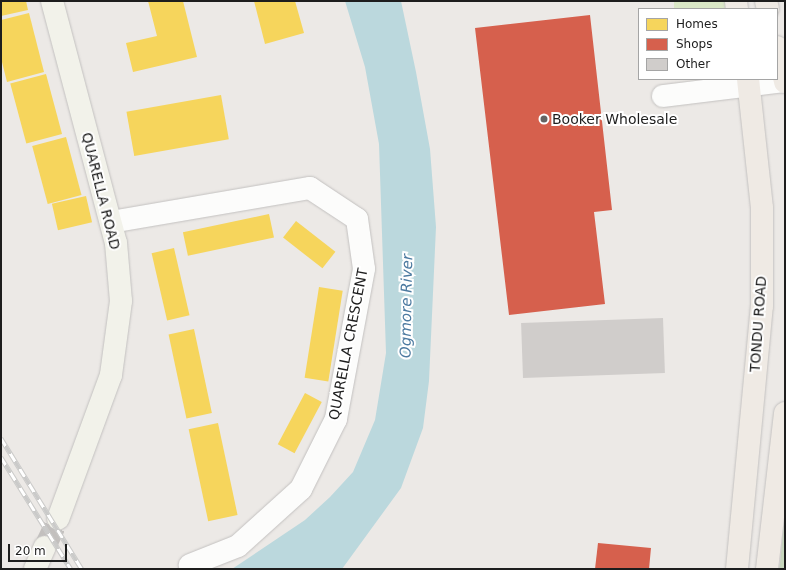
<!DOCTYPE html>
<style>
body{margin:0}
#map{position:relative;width:786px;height:570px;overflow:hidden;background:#ece9e6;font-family:"DejaVu Sans",sans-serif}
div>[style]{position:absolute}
.grass>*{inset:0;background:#dae7c6;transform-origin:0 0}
.forest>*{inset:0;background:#c8d8bd}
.water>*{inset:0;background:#bbd8dd}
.homes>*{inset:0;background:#f6d55c;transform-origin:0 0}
.shops>*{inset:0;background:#d6604d}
.building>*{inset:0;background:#d0cdcb;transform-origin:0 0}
.secondary-tunnel>*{height:22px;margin-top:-11px;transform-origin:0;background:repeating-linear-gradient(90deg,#c3c0be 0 22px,transparent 0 33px)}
.roads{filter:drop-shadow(0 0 1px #c3c1c0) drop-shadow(0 0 1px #c3c1c0)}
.street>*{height:22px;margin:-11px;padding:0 11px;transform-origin:11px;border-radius:11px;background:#fcfcfb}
.secondary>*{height:22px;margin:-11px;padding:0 11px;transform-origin:11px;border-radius:11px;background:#f2f2ea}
.primary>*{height:22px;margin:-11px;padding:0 11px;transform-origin:11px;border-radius:11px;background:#efeae4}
.rail>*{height:4.5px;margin-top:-2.25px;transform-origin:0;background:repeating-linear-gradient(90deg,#fff 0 9px,#cacac9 0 18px);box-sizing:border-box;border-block:1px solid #cacac9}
.dots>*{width:11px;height:11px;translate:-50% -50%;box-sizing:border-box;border:2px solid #fff;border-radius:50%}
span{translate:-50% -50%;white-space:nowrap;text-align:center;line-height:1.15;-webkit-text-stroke:4px #fff;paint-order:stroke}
.poi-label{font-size:14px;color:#1d1d1d}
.left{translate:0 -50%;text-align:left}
.street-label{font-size:14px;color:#1d1d1d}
.water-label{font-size:15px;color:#4c7aa0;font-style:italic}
.frame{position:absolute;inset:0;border:2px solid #1d1d1d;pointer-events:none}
.legend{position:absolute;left:638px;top:8px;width:140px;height:72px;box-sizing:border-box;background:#fff;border:1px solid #a5a5a5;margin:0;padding:5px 7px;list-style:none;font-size:12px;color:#1d1d1d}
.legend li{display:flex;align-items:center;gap:8px;height:20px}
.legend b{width:20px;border:1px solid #a5a5a5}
.scale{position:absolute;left:8px;top:544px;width:59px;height:18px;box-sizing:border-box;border:2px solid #1d1d1d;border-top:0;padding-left:5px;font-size:12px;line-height:14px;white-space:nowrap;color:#1d1d1d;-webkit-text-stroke:3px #fff;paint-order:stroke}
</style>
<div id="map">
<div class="grass">
<div style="left:674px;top:1px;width:51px;height:8px"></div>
</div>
<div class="forest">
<div style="clip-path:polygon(785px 512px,785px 569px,779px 569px,780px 563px)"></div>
</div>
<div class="water">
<div style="clip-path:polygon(345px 1px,401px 1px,416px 72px,430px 149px,436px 227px,429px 381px,423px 428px,401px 488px,342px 569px,232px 569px,305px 520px,330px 497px,353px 472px,375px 420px,386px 353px,379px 144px,365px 67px)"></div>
</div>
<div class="homes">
<div style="clip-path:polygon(1px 1px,26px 1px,28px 10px,1px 16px)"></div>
<div style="clip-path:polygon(148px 1px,183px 1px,197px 57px,133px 72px,126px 43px,157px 36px)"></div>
<div style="clip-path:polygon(254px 1px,295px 1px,304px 33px,265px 44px)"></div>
<div style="clip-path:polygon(29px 13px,44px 72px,7px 82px,1px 58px,1px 20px)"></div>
<div style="left:46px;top:74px;width:62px;height:37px;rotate:75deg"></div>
<div style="left:221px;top:95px;width:45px;height:96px;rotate:80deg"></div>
<div style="left:66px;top:137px;width:60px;height:35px;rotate:75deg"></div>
<div style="left:86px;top:196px;width:27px;height:35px;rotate:77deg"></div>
<div style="left:269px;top:214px;width:24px;height:88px;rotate:78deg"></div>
<div style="left:296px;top:221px;width:50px;height:21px;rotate:38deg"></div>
<div style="left:174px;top:248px;width:69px;height:23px;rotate:77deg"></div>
<div style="left:319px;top:287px;width:24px;height:92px;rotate:9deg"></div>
<div style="left:194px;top:329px;width:86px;height:26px;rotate:78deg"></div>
<div style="left:305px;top:393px;width:19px;height:58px;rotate:28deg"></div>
<div style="left:218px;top:423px;width:94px;height:30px;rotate:78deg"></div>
</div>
<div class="shops">
<div style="clip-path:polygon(590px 15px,612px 210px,594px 212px,605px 304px,509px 315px,475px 28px)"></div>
<div style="clip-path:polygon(598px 543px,651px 548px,649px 569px,595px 569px)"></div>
</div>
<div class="building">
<div style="left:663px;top:318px;width:55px;height:142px;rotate:88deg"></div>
</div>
<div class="secondary-tunnel">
<div style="left:45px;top:547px;width:31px;rotate:-65deg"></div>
</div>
<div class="roads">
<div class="street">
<div style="left:663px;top:96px;width:123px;rotate:-7deg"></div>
<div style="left:111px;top:222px;width:202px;rotate:-9.7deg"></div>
<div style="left:310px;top:188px;width:56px;rotate:33.4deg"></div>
<div style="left:357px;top:219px;width:50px;rotate:82deg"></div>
<div style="left:364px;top:269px;width:153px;rotate:100.6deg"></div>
<div style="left:336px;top:419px;width:78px;rotate:116.6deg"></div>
<div style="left:301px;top:489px;width:85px;rotate:137.9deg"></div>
<div style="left:238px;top:546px;width:52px;rotate:158.4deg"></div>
</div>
<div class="secondary">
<div style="left:52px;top:1px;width:250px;rotate:75.2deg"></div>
<div style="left:116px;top:243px;width:58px;rotate:85.1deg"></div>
<div style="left:121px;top:301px;width:75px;rotate:97.7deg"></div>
<div style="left:111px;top:375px;width:153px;rotate:110.2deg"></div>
<div style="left:35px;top:569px;width:24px;rotate:-66deg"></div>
</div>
<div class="primary">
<div style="left:736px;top:1px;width:8px;rotate:83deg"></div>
<div style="left:766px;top:1px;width:8px;rotate:76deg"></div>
<div style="left:777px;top:47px;width:36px;rotate:77deg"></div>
<div style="left:737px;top:569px;width:264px;rotate:-84.6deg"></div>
<div style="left:762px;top:306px;width:98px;rotate:-90deg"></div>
<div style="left:762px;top:208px;width:130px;rotate:-96.2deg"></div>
<div style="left:767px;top:569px;width:157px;rotate:-83.4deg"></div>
</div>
</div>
<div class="rail">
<div style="left:1px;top:438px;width:154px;rotate:58.3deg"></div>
<div style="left:1px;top:457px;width:132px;rotate:58deg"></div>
</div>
<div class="dots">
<div style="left:544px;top:119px;background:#656463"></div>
</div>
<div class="poi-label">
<span class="left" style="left:552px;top:119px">Booker Wholesale</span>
</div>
<div class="street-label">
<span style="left:101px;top:191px;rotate:76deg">QUARELLA ROAD</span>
<span style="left:758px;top:324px;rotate:-86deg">TONDU ROAD</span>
<span style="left:348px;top:344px;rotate:-79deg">QUARELLA CRESCENT</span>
</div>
<div class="water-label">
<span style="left:407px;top:306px;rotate:-89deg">Ogmore River</span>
</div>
<div class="frame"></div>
<ul class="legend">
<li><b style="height:11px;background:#f6d55c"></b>Homes</li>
<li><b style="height:11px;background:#d6604d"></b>Shops</li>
<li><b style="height:11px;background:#d0cdcb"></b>Other</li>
</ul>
<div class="scale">20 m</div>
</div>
